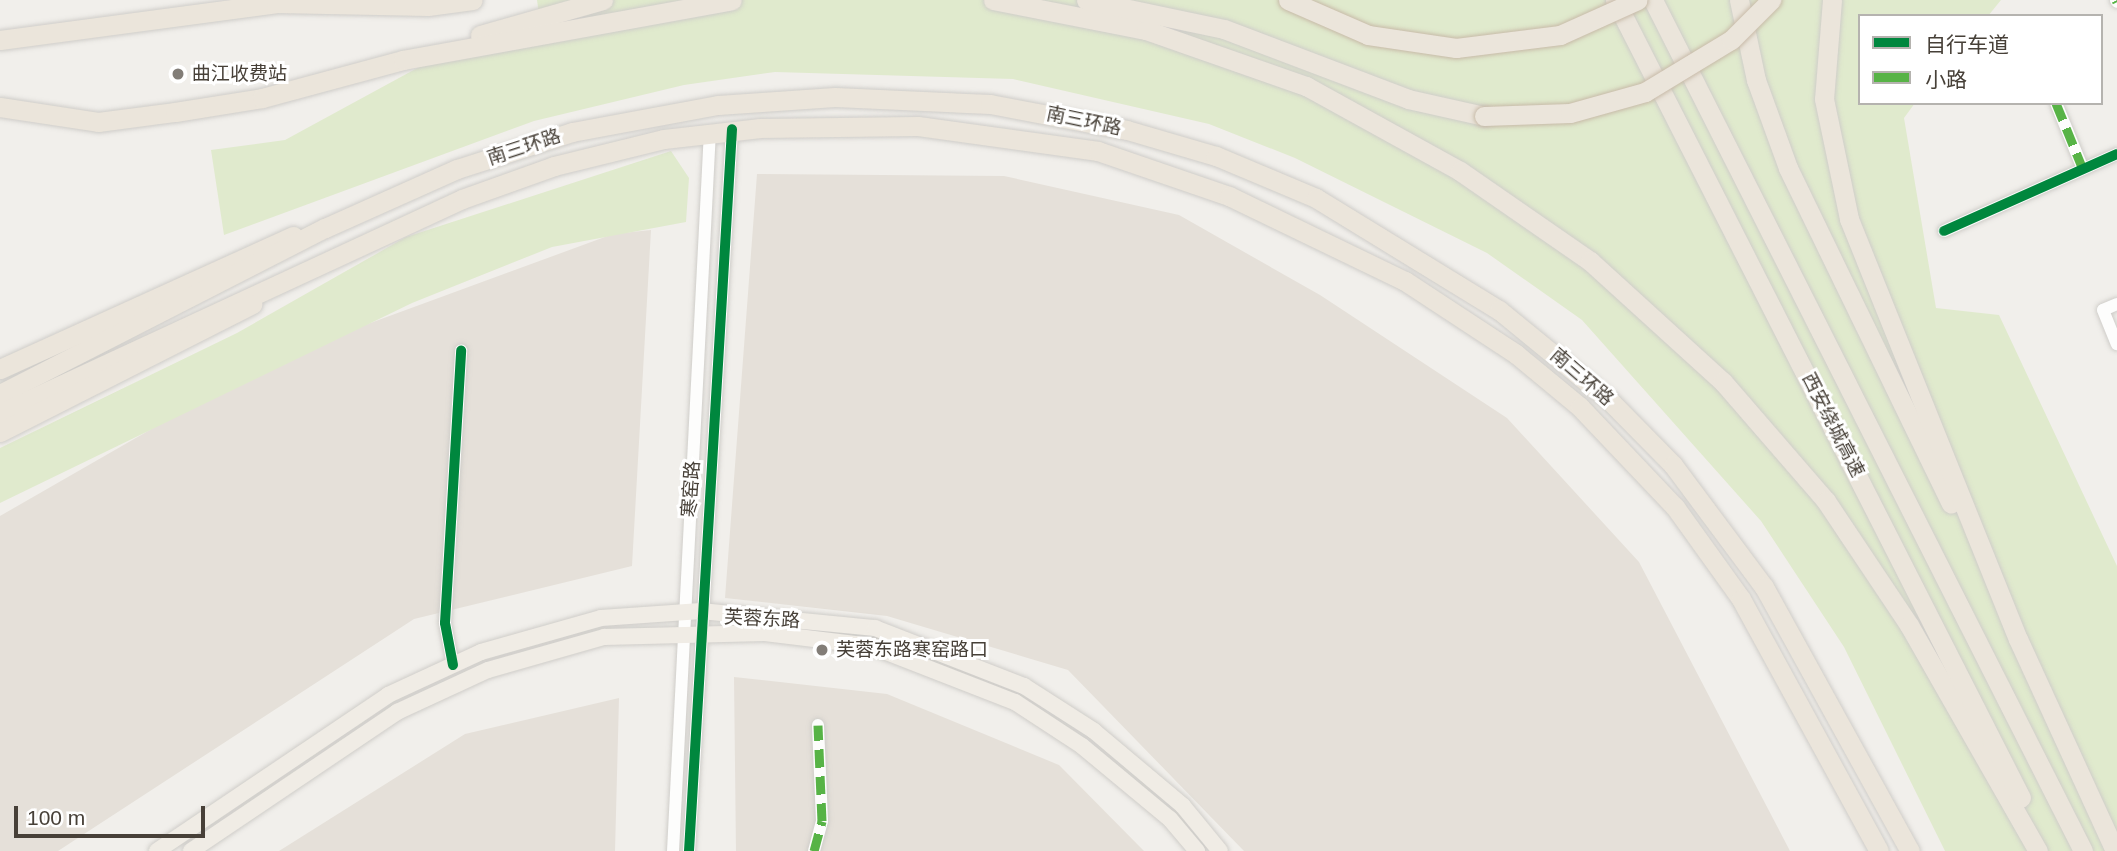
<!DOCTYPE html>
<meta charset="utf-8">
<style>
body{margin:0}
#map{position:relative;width:2117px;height:851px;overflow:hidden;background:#f1efeb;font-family:Arial,"Noto Sans SC",sans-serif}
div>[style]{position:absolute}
.residential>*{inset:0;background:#e5e0d9}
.green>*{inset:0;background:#e0eacd}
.roads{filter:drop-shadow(0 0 2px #cfcdc9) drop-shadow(0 0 2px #cfcdc9)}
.minor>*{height:12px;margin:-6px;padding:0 6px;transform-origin:6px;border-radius:6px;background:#fdfdfc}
.major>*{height:16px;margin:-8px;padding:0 8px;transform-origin:8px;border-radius:8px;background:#f0ece5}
.highway>*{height:19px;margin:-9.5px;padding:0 9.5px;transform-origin:9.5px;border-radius:9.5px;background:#ebe5db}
.bridges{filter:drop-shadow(0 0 2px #c7baa8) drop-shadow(0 0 2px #c7baa8)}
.highway-bridge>*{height:19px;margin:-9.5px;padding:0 9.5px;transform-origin:9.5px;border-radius:9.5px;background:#ebe5db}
.quiet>*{height:9px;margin-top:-4.5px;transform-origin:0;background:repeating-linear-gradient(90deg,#57b346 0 18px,transparent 0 27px)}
.cycleway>*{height:10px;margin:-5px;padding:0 5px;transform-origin:5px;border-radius:5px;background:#00873e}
.dots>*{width:19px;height:19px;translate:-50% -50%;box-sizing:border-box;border:4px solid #fff;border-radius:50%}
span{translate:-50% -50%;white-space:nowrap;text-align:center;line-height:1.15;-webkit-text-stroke:6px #fff;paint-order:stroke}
.poi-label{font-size:19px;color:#474038}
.left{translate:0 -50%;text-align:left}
.street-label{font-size:19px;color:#474038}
.legend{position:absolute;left:1858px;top:14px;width:245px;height:91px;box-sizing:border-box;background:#fff;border:2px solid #b5b3af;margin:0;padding:9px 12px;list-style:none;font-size:21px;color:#474038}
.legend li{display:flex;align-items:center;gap:14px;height:35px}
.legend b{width:35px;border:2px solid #b5b3af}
.scale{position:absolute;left:14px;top:806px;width:191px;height:32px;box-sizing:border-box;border:4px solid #474038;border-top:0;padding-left:9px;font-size:21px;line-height:24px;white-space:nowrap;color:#474038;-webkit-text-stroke:5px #fff;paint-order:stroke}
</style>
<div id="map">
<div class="residential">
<div style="clip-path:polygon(757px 174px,1004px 176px,1179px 215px,1320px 295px,1507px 418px,1639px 562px,1790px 851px,1244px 851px,1068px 670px,887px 616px,725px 598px)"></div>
<div style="clip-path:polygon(651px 230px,632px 566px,414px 619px,58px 851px,0 851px,0 516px,275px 358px,613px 234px)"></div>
<div style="clip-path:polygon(734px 677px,887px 694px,1059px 765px,1144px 851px,736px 851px)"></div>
<div style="clip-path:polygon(619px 698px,615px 851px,279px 851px,465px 734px)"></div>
</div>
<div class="green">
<div style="clip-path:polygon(537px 0,2001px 0,1988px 16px,1860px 16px,1860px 103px,1915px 103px,1904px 118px,1936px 308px,1999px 315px,2117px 566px,2117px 851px,1945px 851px,1844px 647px,1761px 521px,1582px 320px,1487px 253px,1295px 158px,1209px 124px,1013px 79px,775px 72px,684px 85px,534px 121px,224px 235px,211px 150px,285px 140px,432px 60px,543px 42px)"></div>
<div style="clip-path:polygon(671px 151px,689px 178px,686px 222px,552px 247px,412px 303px,0 503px,0 448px,237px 333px,406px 237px)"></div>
</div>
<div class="roads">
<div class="minor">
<div style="left:2116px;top:0;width:2px;rotate:63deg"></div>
<div style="left:2056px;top:103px;width:71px;rotate:67.8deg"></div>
<div style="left:1944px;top:231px;width:189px;rotate:-24deg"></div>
<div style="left:2117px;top:304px;width:15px;rotate:157deg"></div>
<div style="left:2103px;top:310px;width:37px;rotate:68deg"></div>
<div style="left:453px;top:665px;width:43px;rotate:-100.8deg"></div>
<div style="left:445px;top:623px;width:273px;rotate:-86.6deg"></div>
<div style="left:673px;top:851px;width:721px;rotate:-87.06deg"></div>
<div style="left:689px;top:851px;width:723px;rotate:-86.59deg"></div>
<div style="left:814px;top:851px;width:31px;rotate:-75deg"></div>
<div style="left:822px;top:821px;width:96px;rotate:-92.4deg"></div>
</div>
<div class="major">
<div style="left:157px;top:851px;width:279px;rotate:-34deg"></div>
<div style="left:388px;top:695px;width:102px;rotate:-24.8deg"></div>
<div style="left:481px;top:652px;width:125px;rotate:-15.8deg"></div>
<div style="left:601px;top:618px;width:100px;rotate:-4deg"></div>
<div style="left:701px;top:611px;width:175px;rotate:5.6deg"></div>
<div style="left:875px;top:628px;width:160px;rotate:21.3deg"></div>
<div style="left:1024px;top:686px;width:83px;rotate:32.7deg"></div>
<div style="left:1094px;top:731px;width:116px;rotate:40.1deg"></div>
<div style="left:1183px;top:806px;width:58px;rotate:50.6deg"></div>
<div style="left:191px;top:851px;width:249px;rotate:-34deg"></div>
<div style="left:397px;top:712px;width:100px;rotate:-24.8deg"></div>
<div style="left:488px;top:670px;width:121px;rotate:-15.9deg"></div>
<div style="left:604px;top:637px;width:161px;rotate:-1.4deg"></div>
<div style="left:765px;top:633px;width:107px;rotate:7deg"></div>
<div style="left:871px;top:646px;width:155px;rotate:21.3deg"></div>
<div style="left:1015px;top:702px;width:80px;rotate:33.3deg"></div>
<div style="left:1082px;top:746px;width:114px;rotate:39.7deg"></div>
<div style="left:1170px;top:819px;width:42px;rotate:49.8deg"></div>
</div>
<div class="highway">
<div style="left:993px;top:0;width:156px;rotate:11.1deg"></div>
<div style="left:1146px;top:30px;width:170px;rotate:19.3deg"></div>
<div style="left:1306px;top:86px;width:176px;rotate:28.9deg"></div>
<div style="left:1460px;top:171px;width:158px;rotate:34.7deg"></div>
<div style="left:1590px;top:261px;width:180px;rotate:42.3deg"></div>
<div style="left:1723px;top:382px;width:157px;rotate:49.1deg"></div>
<div style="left:1826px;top:501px;width:149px;rotate:56.2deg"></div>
<div style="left:1909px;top:625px;width:260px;rotate:60.3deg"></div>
<div style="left:1086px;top:0;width:141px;rotate:11.9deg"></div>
<div style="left:1224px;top:29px;width:197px;rotate:20.8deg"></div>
<div style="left:1408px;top:99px;width:78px;rotate:12.6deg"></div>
<div style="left:1615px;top:0;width:895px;rotate:63.03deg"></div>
<div style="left:1653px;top:0;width:953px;rotate:63.19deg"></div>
<div style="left:1739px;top:0;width:82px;rotate:78deg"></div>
<div style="left:1756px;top:80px;width:94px;rotate:70deg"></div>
<div style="left:1788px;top:168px;width:373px;rotate:64.1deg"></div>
<div style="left:1832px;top:0;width:99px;rotate:94.6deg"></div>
<div style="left:1824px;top:99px;width:123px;rotate:78.2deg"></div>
<div style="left:1849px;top:219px;width:453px;rotate:68.1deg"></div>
<div style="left:2018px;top:639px;width:233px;rotate:65.4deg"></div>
<div style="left:480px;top:35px;width:128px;rotate:-15.9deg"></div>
<div style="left:0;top:40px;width:278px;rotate:-7.6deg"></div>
<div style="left:276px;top:3px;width:152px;rotate:1.1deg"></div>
<div style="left:428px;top:6px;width:45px;rotate:-7.6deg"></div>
<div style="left:0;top:107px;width:99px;rotate:8.7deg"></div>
<div style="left:98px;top:122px;width:78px;rotate:-7.4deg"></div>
<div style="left:175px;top:112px;width:88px;rotate:-9.1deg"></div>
<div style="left:262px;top:98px;width:146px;rotate:-15.1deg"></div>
<div style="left:403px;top:60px;width:334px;rotate:-10.3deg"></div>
<div style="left:0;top:369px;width:322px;rotate:-24.4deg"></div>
<div style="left:0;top:394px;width:365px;rotate:-27.1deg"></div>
<div style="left:325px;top:228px;width:145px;rotate:-24.1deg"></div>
<div style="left:457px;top:169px;width:121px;rotate:-17.8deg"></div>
<div style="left:572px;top:132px;width:148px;rotate:-10.5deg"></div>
<div style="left:718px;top:105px;width:117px;rotate:-3.9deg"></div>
<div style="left:835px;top:97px;width:155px;rotate:2.6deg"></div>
<div style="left:990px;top:104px;width:139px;rotate:10.7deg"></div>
<div style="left:1127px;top:130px;width:93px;rotate:16.3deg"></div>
<div style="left:1216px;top:156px;width:108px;rotate:22.8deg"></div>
<div style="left:1316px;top:198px;width:215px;rotate:31.5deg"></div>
<div style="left:1499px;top:310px;width:142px;rotate:39.3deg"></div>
<div style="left:1609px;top:400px;width:91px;rotate:45.4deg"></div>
<div style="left:1673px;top:465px;width:152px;rotate:53.3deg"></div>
<div style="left:1764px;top:587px;width:302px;rotate:61.1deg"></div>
<div style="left:0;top:413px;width:509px;rotate:-24.85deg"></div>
<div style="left:462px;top:199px;width:98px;rotate:-19.7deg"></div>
<div style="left:554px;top:166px;width:113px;rotate:-13.8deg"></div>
<div style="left:664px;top:139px;width:97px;rotate:-6.5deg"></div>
<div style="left:760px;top:128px;width:158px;rotate:-0.7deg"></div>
<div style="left:918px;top:126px;width:182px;rotate:7.9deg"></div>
<div style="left:1098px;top:151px;width:139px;rotate:19deg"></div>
<div style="left:1229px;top:196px;width:195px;rotate:25.8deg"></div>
<div style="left:1405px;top:281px;width:133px;rotate:33.3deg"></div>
<div style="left:1516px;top:354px;width:83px;rotate:39.6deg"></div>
<div style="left:1580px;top:407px;width:138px;rotate:46.5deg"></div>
<div style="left:1675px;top:507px;width:113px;rotate:54.3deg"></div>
<div style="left:1741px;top:599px;width:287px;rotate:61.3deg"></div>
<div style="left:0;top:432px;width:283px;rotate:-26.9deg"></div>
</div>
</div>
<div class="bridges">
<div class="highway-bridge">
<div style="left:1288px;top:0;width:87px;rotate:23.6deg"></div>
<div style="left:1368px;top:35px;width:89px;rotate:8.4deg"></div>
<div style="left:1456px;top:48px;width:105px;rotate:-7.1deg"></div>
<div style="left:1560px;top:35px;width:85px;rotate:-24.2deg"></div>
<div style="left:1484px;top:116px;width:86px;rotate:-2deg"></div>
<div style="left:1570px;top:113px;width:78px;rotate:-15.6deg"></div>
<div style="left:1645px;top:92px;width:100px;rotate:-31.2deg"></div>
<div style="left:1731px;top:40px;width:57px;rotate:-45deg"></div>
</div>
</div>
<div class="quiet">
<div style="left:2116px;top:0;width:2px;rotate:63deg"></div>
<div style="left:2056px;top:103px;width:71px;rotate:67.8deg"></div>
<div style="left:814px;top:851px;width:31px;rotate:-75deg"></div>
<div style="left:822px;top:821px;width:96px;rotate:-92.4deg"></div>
</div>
<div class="cycleway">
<div style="left:1944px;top:231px;width:189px;rotate:-24deg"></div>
<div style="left:453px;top:665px;width:43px;rotate:-100.8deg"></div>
<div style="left:445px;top:623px;width:273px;rotate:-86.6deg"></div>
<div style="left:689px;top:851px;width:723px;rotate:-86.59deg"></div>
</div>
<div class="dots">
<div style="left:178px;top:74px;background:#827d77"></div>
<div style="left:822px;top:650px;background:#827d77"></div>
</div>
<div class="poi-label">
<span class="left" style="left:192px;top:74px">曲江收费站</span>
<span class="left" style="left:836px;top:650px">芙蓉东路寒窑路口</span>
</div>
<div class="street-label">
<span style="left:1084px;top:121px;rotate:12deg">南三环路</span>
<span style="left:524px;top:147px;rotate:-18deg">南三环路</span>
<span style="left:1582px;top:377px;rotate:41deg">南三环路</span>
<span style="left:1833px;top:425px;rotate:63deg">西安绕城高速</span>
<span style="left:691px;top:489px;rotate:-86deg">寒窑路</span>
<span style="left:762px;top:619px;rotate:3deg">芙蓉东路</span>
</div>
<ul class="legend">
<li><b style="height:9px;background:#00873e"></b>自行车道</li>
<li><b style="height:9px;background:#57b346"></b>小路</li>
</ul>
<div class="scale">100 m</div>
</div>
